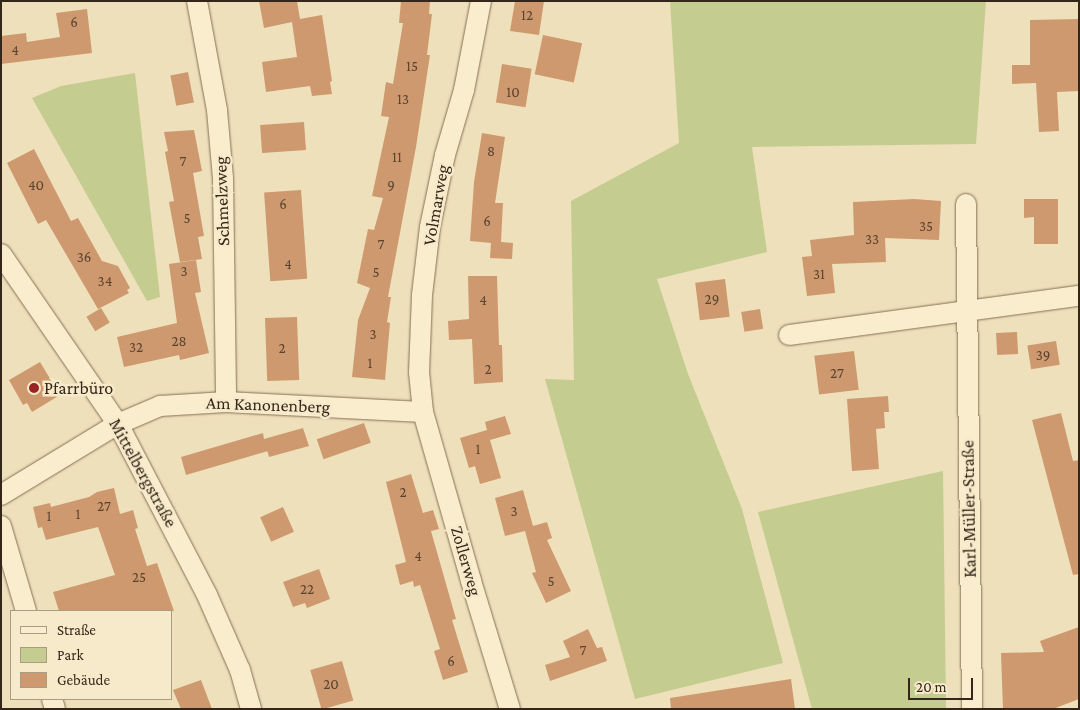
<!DOCTYPE html>
<meta charset="utf-8">
<style>
body{margin:0}
#map{position:relative;width:1080px;height:710px;overflow:hidden;background:#eee0bb;font-family:"Crimson Pro",serif}
div>[style]{position:absolute}
.green>*{inset:0;background:#c4cc8f}
.building>*{inset:0;background:#ce996f;transform-origin:0 0}
.roads{filter:drop-shadow(0 0 1px #857055) drop-shadow(0 0 1px #857055)}
.minor>*{height:20px;margin:-10px;padding:0 10px;transform-origin:10px;border-radius:10px;background:#f9edcd}
.dots>*{width:14px;height:14px;translate:-50% -50%;box-sizing:border-box;border:2px solid #f6eaca;border-radius:50%}
span{translate:-50% -50%;white-space:nowrap;text-align:center;line-height:1.15;-webkit-text-stroke:5px #f6eaca;paint-order:stroke}
.number-label{font-size:15px;color:#5a442f}
.number-label span{-webkit-text-stroke-width:0}
.street-label{font-size:18px;color:#34271a}
.poi-label{font-size:18px;color:#34271a}
.left{translate:0 -50%;text-align:left}
.frame{position:absolute;inset:0;border:2px solid #34271a;pointer-events:none}
.legend{position:absolute;left:10px;top:610px;width:162px;height:90px;box-sizing:border-box;background:#f6eaca;border:1px solid #a89c84;margin:0;padding:6px 9px;list-style:none;font-size:15px;color:#34271a}
.legend li{display:flex;align-items:center;gap:10px;height:25px}
.legend b{width:25px;border:1px solid #a89c84}
.scale{position:absolute;left:908px;top:678px;width:65px;height:22px;box-sizing:border-box;border:2px solid #34271a;border-top:0;padding-left:6px;font-size:15px;line-height:18px;white-space:nowrap;color:#34271a;-webkit-text-stroke:4px #f6eaca;paint-order:stroke}
</style>
<div id="map">
<div class="green">
<div style="clip-path:polygon(670px 1px,986px 1px,976px 144px,752px 147px,767px 252px,657px 279px,688px 374px,742px 509px,783px 663px,635px 699px,545px 379px,574px 380px,571px 201px,679px 143px)"></div>
<div style="clip-path:polygon(135px 73px,160px 297px,147px 301px,32px 98px,61px 86px)"></div>
<div style="clip-path:polygon(943px 471px,946px 709px,812px 709px,758px 512px)"></div>
</div>
<div class="building">
<div style="clip-path:polygon(259px 1px,297px 1px,300px 19px,322px 15px,332px 81px,330px 82px,332px 94px,312px 96px,310px 86px,266px 92px,262px 62px,297px 57px,292px 22px,264px 28px)"></div>
<div style="clip-path:polygon(401px 1px,430px 1px,429px 14px,432px 14px,427px 55px,430px 55px,416px 147px,388px 297px,391px 297px,387px 322px,390px 323px,385px 380px,352px 377px,358px 320px,370px 288px,357px 283px,368px 229px,374px 230px,383px 198px,372px 196px,389px 117px,381px 116px,386px 82px,393px 84px,403px 23px,399px 23px)"></div>
<div style="clip-path:polygon(515px 1px,544px 1px,539px 35px,510px 31px)"></div>
<div style="clip-path:polygon(87px 9px,92px 53px,1px 64px,1px 36px,26px 33px,27px 42px,60px 37px,56px 13px)"></div>
<div style="clip-path:polygon(1079px 19px,1079px 91px,1057px 92px,1059px 131px,1039px 132px,1036px 83px,1012px 84px,1012px 65px,1030px 65px,1030px 20px)"></div>
<div style="left:543px;top:35px;width:40px;height:40px;rotate:12deg"></div>
<div style="left:502px;top:64px;width:30px;height:39px;rotate:9deg"></div>
<div style="left:188px;top:72px;width:31px;height:18px;rotate:79deg"></div>
<div style="left:304px;top:122px;width:28px;height:44px;rotate:86deg"></div>
<div style="clip-path:polygon(194px 130px,202px 171px,193px 173px,204px 236px,198px 237px,202px 259px,180px 262px,169px 202px,174px 201px,165px 152px,168px 151px,164px 132px)"></div>
<div style="clip-path:polygon(482px 133px,505px 137px,495px 203px,503px 203px,501px 242px,513px 243px,512px 259px,490px 258px,491px 243px,470px 241px,474px 182px)"></div>
<div style="clip-path:polygon(34px 149px,71px 221px,78px 218px,102px 261px,118px 266px,130px 288px,127px 290px,129px 293px,98px 309px,46px 220px,38px 224px,7px 163px)"></div>
<div style="left:301px;top:190px;width:89px;height:37px;rotate:86deg"></div>
<div style="clip-path:polygon(914px 199px,941px 201px,939px 240px,885px 238px,886px 262px,832px 264px,835px 293px,807px 296px,802px 257px,812px 256px,810px 240px,854px 235px,853px 202px)"></div>
<div style="clip-path:polygon(1024px 199px,1058px 199px,1058px 244px,1034px 244px,1034px 217px,1024px 218px)"></div>
<div style="clip-path:polygon(196px 260px,201px 292px,195px 293px,209px 353px,180px 360px,179px 355px,124px 367px,117px 337px,177px 323px,169px 264px)"></div>
<div style="clip-path:polygon(468px 276px,497px 276px,499px 345px,502px 345px,503px 382px,474px 384px,472px 339px,449px 340px,448px 321px,469px 319px)"></div>
<div style="left:725px;top:279px;width:38px;height:30px;rotate:83deg"></div>
<div style="left:101px;top:308px;width:17px;height:17px;rotate:59deg"></div>
<div style="left:760px;top:309px;width:20px;height:19px;rotate:81deg"></div>
<div style="left:297px;top:317px;width:63px;height:32px;rotate:88deg"></div>
<div style="left:1017px;top:332px;width:22px;height:21px;rotate:87deg"></div>
<div style="left:1056px;top:341px;width:24px;height:29px;rotate:81deg"></div>
<div style="left:854px;top:351px;width:39px;height:40px;rotate:83deg"></div>
<div style="clip-path:polygon(40px 362px,60px 395px,32px 412px,27px 403px,23px 405px,9px 380px)"></div>
<div style="clip-path:polygon(888px 396px,889px 412px,884px 412px,885px 428px,876px 429px,879px 469px,852px 471px,847px 399px)"></div>
<div style="clip-path:polygon(1061px 413px,1073px 461px,1079px 460px,1079px 574px,1073px 575px,1032px 420px)"></div>
<div style="clip-path:polygon(505px 416px,511px 434px,490px 440px,501px 478px,480px 484px,475px 466px,469px 468px,460px 438px,487px 430px,485px 422px)"></div>
<div style="left:364px;top:423px;width:21px;height:50px;rotate:71deg"></div>
<div style="clip-path:polygon(303px 428px,309px 446px,269px 457px,265px 443px,268px 451px,186px 475px,181px 457px,263px 433px,264px 439px)"></div>
<div style="clip-path:polygon(411px 474px,423px 513px,433px 510px,439px 529px,431px 531px,456px 619px,452px 620px,468px 672px,443px 680px,434px 651px,440px 649px,420px 585px,414px 587px,413px 581px,400px 585px,395px 565px,406px 562px,386px 482px)"></div>
<div style="clip-path:polygon(114px 488px,120px 514px,133px 510px,138px 528px,135px 529px,147px 566px,157px 563px,174px 611px,59px 611px,53px 592px,115px 575px,98px 527px,46px 540px,42px 527px,38px 528px,33px 507px,50px 503px,51px 507px,89px 497px,97px 492px)"></div>
<div style="clip-path:polygon(523px 490px,533px 526px,547px 522px,552px 538px,547px 540px,571px 591px,546px 603px,532px 573px,536px 572px,525px 531px,505px 536px,495px 498px)"></div>
<div style="left:283px;top:507px;width:27px;height:25px;rotate:66deg"></div>
<div style="clip-path:polygon(319px 569px,330px 599px,307px 608px,305px 603px,293px 607px,283px 582px)"></div>
<div style="clip-path:polygon(1079px 627px,1079px 699px,1053px 709px,1003px 709px,1001px 653px,1044px 652px,1040px 641px)"></div>
<div style="clip-path:polygon(588px 629px,597px 648px,602px 647px,607px 661px,550px 681px,545px 665px,570px 657px,563px 641px)"></div>
<div style="left:342px;top:661px;width:41px;height:33px;rotate:74deg"></div>
<div style="clip-path:polygon(791px 679px,795px 709px,671px 709px,670px 698px)"></div>
<div style="clip-path:polygon(201px 680px,212px 709px,181px 709px,173px 690px)"></div>
</div>
<div class="roads">
<div class="minor">
<div style="left:197px;top:1px;width:111px;rotate:79.6deg"></div>
<div style="left:217px;top:110px;width:68px;rotate:85deg"></div>
<div style="left:223px;top:178px;width:224px;rotate:89.2deg"></div>
<div style="left:481px;top:1px;width:91px;rotate:100.8deg"></div>
<div style="left:464px;top:90px;width:68px;rotate:106.3deg"></div>
<div style="left:445px;top:155px;width:74px;rotate:101.8deg"></div>
<div style="left:430px;top:227px;width:68px;rotate:96.7deg"></div>
<div style="left:422px;top:295px;width:77px;rotate:92.2deg"></div>
<div style="left:419px;top:372px;width:40px;rotate:84.3deg"></div>
<div style="left:423px;top:412px;width:176px;rotate:74.1deg"></div>
<div style="left:471px;top:581px;width:134px;rotate:73.1deg"></div>
<div style="left:966px;top:204px;width:505px;rotate:89.32deg"></div>
<div style="left:1px;top:254px;width:206px;rotate:55.5deg"></div>
<div style="left:118px;top:424px;width:193px;rotate:62.5deg"></div>
<div style="left:207px;top:595px;width:82px;rotate:66.3deg"></div>
<div style="left:240px;top:670px;width:41px;rotate:74.2deg"></div>
<div style="left:789px;top:335px;width:293px;rotate:-7.7deg"></div>
<div style="left:1px;top:495px;width:137px;rotate:-31.3deg"></div>
<div style="left:118px;top:424px;width:46px;rotate:-23.2deg"></div>
<div style="left:160px;top:406px;width:66px;rotate:-3.5deg"></div>
<div style="left:226px;top:402px;width:197px;rotate:2.9deg"></div>
<div style="left:1px;top:526px;width:89px;rotate:73.6deg"></div>
<div style="left:52px;top:699px;width:10px;rotate:73deg"></div>
</div>
</div>
<div class="dots">
<div style="left:34px;top:388px;background:#962523"></div>
</div>
<div class="number-label">
<span style="left:527px;top:16px">12</span>
<span style="left:74px;top:23px">6</span>
<span style="left:15px;top:51px">4</span>
<span style="left:412px;top:67px">15</span>
<span style="left:513px;top:93px">10</span>
<span style="left:403px;top:100px">13</span>
<span style="left:491px;top:152px">8</span>
<span style="left:397px;top:158px">11</span>
<span style="left:183px;top:162px">7</span>
<span style="left:36px;top:186px">40</span>
<span style="left:391px;top:186px">9</span>
<span style="left:283px;top:205px">6</span>
<span style="left:187px;top:219px">5</span>
<span style="left:487px;top:222px">6</span>
<span style="left:926px;top:227px">35</span>
<span style="left:872px;top:240px">33</span>
<span style="left:381px;top:245px">7</span>
<span style="left:84px;top:258px">36</span>
<span style="left:288px;top:265px">4</span>
<span style="left:184px;top:272px">3</span>
<span style="left:376px;top:273px">5</span>
<span style="left:819px;top:275px">31</span>
<span style="left:105px;top:282px">34</span>
<span style="left:712px;top:300px">29</span>
<span style="left:483px;top:301px">4</span>
<span style="left:373px;top:335px">3</span>
<span style="left:179px;top:342px">28</span>
<span style="left:136px;top:348px">32</span>
<span style="left:282px;top:349px">2</span>
<span style="left:1043px;top:356px">39</span>
<span style="left:370px;top:364px">1</span>
<span style="left:488px;top:370px">2</span>
<span style="left:837px;top:374px">27</span>
<span style="left:478px;top:450px">1</span>
<span style="left:403px;top:493px">2</span>
<span style="left:104px;top:507px">27</span>
<span style="left:514px;top:512px">3</span>
<span style="left:78px;top:515px">1</span>
<span style="left:49px;top:517px">1</span>
<span style="left:418px;top:557px">4</span>
<span style="left:139px;top:578px">25</span>
<span style="left:551px;top:582px">5</span>
<span style="left:307px;top:590px">22</span>
<span style="left:583px;top:651px">7</span>
<span style="left:451px;top:662px">6</span>
<span style="left:331px;top:685px">20</span>
</div>
<div class="street-label">
<span style="left:222px;top:201px;rotate:-92deg">Schmelzweg</span>
<span style="left:436px;top:205px;rotate:-80deg">Volmarweg</span>
<span style="left:268px;top:405px;rotate:2deg">Am Kanonenberg</span>
<span style="left:143px;top:473px;rotate:61deg">Mittelbergstraße</span>
<span style="left:969px;top:509px;rotate:-91deg">Karl-Müller-Straße</span>
<span style="left:466px;top:561px;rotate:74deg">Zollerweg</span>
</div>
<div class="poi-label">
<span class="left" style="left:44px;top:388px">Pfarrbüro</span>
</div>
<div class="frame"></div>
<ul class="legend">
<li><b style="height:6px;background:#f9edcd"></b>Straße</li>
<li><b style="height:14px;background:#c4cc8f"></b>Park</li>
<li><b style="height:14px;background:#ce996f"></b>Gebäude</li>
</ul>
<div class="scale">20 m</div>
</div>
